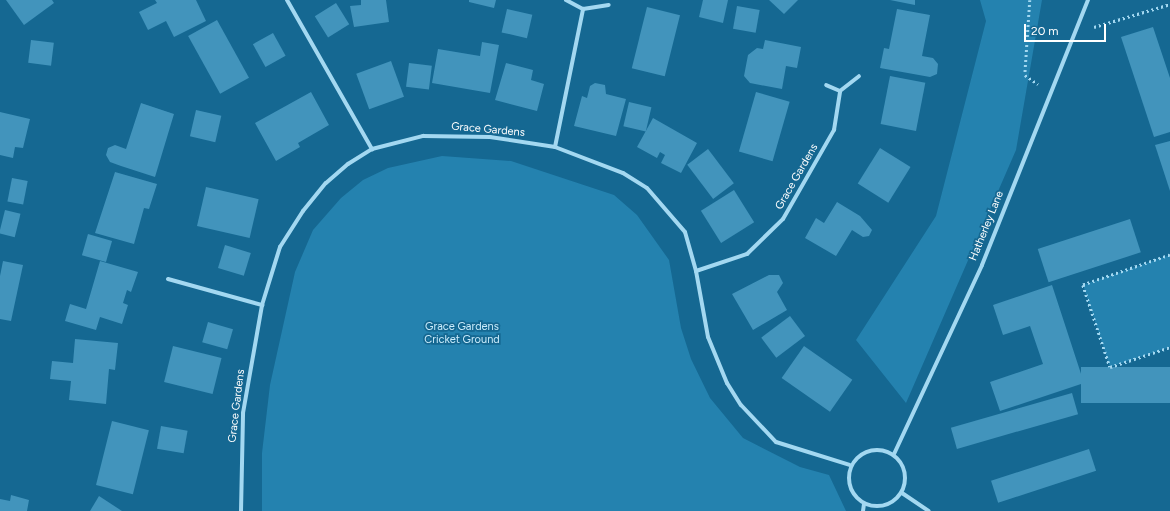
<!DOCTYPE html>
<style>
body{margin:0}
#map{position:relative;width:1170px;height:511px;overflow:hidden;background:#156892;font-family:Figtree,sans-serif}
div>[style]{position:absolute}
.green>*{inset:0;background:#2482af}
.building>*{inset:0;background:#4294bc;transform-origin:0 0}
.path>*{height:2.5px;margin-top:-1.25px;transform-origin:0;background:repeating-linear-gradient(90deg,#a3d8f1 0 2px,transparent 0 5px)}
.street>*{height:4px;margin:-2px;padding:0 2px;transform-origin:2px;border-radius:2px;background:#a3d8f1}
.street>.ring{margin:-2px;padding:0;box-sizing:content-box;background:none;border:4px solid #a3d8f1;border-radius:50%}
span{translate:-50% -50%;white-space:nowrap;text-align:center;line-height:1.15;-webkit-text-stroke:3.5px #156892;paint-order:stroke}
.street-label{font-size:11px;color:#fff}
.park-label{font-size:11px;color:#caecfc}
.scale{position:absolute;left:1024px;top:24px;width:82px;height:18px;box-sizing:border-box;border:2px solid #fff;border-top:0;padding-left:5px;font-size:12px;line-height:14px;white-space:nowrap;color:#fff;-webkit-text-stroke:3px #156892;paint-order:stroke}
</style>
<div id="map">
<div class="green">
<div style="clip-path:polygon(980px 0,1042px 0,1016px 150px,906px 403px,856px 340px,936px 216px,986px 21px)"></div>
<div style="clip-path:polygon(442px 156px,511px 161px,614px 195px,637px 215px,669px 260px,681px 328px,691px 359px,710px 398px,743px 438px,800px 467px,829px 475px,846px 511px,262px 511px,262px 453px,270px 385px,295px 272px,313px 230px,341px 198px,363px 180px,388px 168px)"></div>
<div style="clip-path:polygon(1170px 255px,1170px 347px,1110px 367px,1083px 285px)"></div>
</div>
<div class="building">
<div style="clip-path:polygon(6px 0,52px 0,54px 3px,24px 25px)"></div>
<div style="clip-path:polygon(155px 0,196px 0,206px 21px,174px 37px,166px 21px,148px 30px,139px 12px,157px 3px)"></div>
<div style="clip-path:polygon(361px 0,386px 0,389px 22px,354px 27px,350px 6px,361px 5px)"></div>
<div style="clip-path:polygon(469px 0,496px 0,494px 8px,469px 2px)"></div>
<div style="clip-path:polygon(703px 0,728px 0,723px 23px,699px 17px)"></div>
<div style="clip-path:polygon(769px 0,798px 0,784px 14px)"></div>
<div style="clip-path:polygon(890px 0,915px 0,915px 5px)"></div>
<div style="left:336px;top:3px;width:25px;height:25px;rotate:58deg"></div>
<div style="left:737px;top:6px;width:23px;height:23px;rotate:10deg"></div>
<div style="left:647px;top:7px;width:34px;height:63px;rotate:14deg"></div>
<div style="left:507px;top:9px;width:26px;height:24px;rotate:13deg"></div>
<div style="clip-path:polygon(897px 9px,930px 15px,922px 56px,933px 58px,938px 64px,937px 74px,930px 77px,880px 68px,884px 48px,889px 49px)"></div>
<div style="left:217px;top:20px;width:66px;height:33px;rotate:61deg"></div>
<div style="clip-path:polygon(1153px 27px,1170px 78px,1170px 132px,1154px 137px,1121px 37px)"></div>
<div style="left:273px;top:33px;width:26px;height:23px;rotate:61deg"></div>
<div style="left:31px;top:40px;width:23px;height:23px;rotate:7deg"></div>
<div style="clip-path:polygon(765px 40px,801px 47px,797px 68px,786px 66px,782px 89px,750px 83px,744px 76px,748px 55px,757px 48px,763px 49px)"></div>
<div style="clip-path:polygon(482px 42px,499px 45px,490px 93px,432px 83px,438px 49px,480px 56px)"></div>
<div style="left:391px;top:61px;width:38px;height:37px;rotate:70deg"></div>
<div style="left:409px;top:63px;width:23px;height:24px;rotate:7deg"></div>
<div style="clip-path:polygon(506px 63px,533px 70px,531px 80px,544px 84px,537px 111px,495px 100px)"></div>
<div style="left:890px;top:76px;width:36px;height:49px;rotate:11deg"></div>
<div style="clip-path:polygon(595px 83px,605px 85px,606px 94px,626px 99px,616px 136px,574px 126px,582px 96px,587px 98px,590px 86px)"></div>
<div style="clip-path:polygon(311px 92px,329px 125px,298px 143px,300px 147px,276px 161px,255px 123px)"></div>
<div style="left:756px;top:92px;width:35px;height:62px;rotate:16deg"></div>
<div style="left:629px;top:102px;width:23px;height:25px;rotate:13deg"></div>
<div style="clip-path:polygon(141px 103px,174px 114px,155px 177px,121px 166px,110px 162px,106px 155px,108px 148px,115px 145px,126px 149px)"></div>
<div style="left:196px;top:110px;width:26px;height:27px;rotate:13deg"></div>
<div style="clip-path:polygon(0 112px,30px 119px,23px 148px,15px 147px,13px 158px,0 155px)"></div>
<div style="clip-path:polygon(653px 118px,697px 143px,681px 173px,661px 163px,665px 155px,660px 152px,657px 158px,637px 147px)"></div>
<div style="clip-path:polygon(1170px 141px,1170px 191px,1155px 145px)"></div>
<div style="left:880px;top:148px;width:36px;height:42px;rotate:32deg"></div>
<div style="left:708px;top:149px;width:43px;height:26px;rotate:53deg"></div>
<div style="clip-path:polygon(115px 172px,157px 184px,149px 209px,144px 208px,134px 244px,95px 233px)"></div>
<div style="left:12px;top:178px;width:16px;height:24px;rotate:11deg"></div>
<div style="left:206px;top:187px;width:54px;height:40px;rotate:13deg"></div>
<div style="left:734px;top:190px;width:38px;height:39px;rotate:58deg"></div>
<div style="clip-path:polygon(837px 202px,860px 216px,872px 230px,869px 236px,863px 237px,852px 230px,836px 256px,805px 238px,816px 218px,824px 223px)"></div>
<div style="left:5px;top:210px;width:16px;height:24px;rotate:14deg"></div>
<div style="left:1130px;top:219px;width:35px;height:97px;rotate:72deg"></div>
<div style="left:88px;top:234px;width:25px;height:22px;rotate:16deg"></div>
<div style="left:225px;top:245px;width:27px;height:24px;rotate:17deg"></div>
<div style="clip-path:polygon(3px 261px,23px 265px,11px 321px,0 319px,0 276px)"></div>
<div style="clip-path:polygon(100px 261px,138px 272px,131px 292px,127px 290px,123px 303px,128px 305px,122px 324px,100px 317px,96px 330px,65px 321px,70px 304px,86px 309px)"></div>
<div style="clip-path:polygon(769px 275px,779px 275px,783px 283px,777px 292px,787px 310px,753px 330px,732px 294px)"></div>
<div style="clip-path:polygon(1052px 285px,1084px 383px,1000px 411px,990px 382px,1043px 364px,1030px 326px,1003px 335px,993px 305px)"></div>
<div style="left:790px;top:316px;width:25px;height:36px;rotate:53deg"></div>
<div style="left:208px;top:322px;width:26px;height:21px;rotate:16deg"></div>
<div style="clip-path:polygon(75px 339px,118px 343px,115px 370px,109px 369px,106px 404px,69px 400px,71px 381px,50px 379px,52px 361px,73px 363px)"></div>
<div style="left:173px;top:346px;width:50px;height:37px;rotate:14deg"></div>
<div style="left:804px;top:346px;width:59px;height:39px;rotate:35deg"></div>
<div style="left:1170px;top:367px;width:36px;height:89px;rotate:90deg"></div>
<div style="left:1072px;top:393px;width:22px;height:126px;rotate:74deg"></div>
<div style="left:112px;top:421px;width:38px;height:66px;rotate:14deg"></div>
<div style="left:161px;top:426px;width:27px;height:23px;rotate:10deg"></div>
<div style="left:1089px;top:449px;width:23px;height:103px;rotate:72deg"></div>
<div style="clip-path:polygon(11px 495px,29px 500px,27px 511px,0 511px,0 499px,10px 501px)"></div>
<div style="clip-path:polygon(99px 496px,122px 511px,90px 511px)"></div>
</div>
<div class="path">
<div style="left:1030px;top:0;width:75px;rotate:93.8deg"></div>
<div style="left:1025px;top:75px;width:16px;rotate:35deg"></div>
<div style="left:1094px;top:27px;width:79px;rotate:-16.8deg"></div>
<div style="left:1170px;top:255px;width:92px;rotate:161deg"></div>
<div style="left:1083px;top:285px;width:86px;rotate:71.8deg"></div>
<div style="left:1110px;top:367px;width:63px;rotate:-18.4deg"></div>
</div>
<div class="street">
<div style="left:287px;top:0;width:172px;rotate:60.3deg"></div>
<div style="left:566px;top:0;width:19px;rotate:28deg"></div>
<div style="left:583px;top:9px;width:26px;rotate:-9deg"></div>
<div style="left:840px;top:91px;width:24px;rotate:-38deg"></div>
<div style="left:555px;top:147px;width:141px;rotate:-78.5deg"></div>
<div style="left:696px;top:271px;width:54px;rotate:-18.4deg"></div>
<div style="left:747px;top:254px;width:50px;rotate:-44.2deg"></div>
<div style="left:783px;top:219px;width:103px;rotate:-60.2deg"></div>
<div style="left:834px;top:130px;width:39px;rotate:-81deg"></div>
<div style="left:840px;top:91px;width:15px;rotate:-157deg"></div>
<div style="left:168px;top:279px;width:98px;rotate:15.5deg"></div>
<div class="ring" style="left:849px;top:450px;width:52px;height:52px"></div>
<div style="left:894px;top:454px;width:208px;rotate:-65deg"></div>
<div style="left:982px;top:265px;width:285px;rotate:-68.2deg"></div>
<div style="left:902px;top:493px;width:32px;rotate:34deg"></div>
<div style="left:241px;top:511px;width:98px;rotate:-88.8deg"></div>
<div style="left:243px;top:413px;width:110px;rotate:-80deg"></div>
<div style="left:262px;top:305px;width:61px;rotate:-72.8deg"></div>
<div style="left:280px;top:247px;width:43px;rotate:-57.4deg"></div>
<div style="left:303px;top:211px;width:36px;rotate:-51deg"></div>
<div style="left:326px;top:183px;width:29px;rotate:-41deg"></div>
<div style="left:348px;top:164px;width:28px;rotate:-32deg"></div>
<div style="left:372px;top:149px;width:53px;rotate:-14.3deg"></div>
<div style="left:423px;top:136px;width:67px;rotate:0.9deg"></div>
<div style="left:490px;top:137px;width:66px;rotate:8.7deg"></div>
<div style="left:555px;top:147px;width:73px;rotate:20.9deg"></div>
<div style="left:623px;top:173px;width:28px;rotate:32deg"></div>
<div style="left:647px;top:188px;width:58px;rotate:49.2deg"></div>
<div style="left:685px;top:232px;width:41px;rotate:74.2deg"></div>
<div style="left:696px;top:271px;width:67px;rotate:79.7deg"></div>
<div style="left:708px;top:337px;width:50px;rotate:67.6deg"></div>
<div style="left:727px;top:383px;width:26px;rotate:58deg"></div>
<div style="left:741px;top:405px;width:51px;rotate:46.6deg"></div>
<div style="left:776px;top:442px;width:77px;rotate:17.3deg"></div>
<div style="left:863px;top:511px;width:7px;rotate:-82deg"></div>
</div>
<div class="street-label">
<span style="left:488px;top:130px;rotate:5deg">Grace Gardens</span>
<span style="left:797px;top:177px;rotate:-60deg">Grace Gardens</span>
<span style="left:987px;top:226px;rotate:-68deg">Hatherley Lane</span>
<span style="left:237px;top:406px;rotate:-83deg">Grace Gardens</span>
</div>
<div class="park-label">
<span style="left:462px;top:334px">Grace Gardens<br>Cricket Ground</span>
</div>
<div class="scale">20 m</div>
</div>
